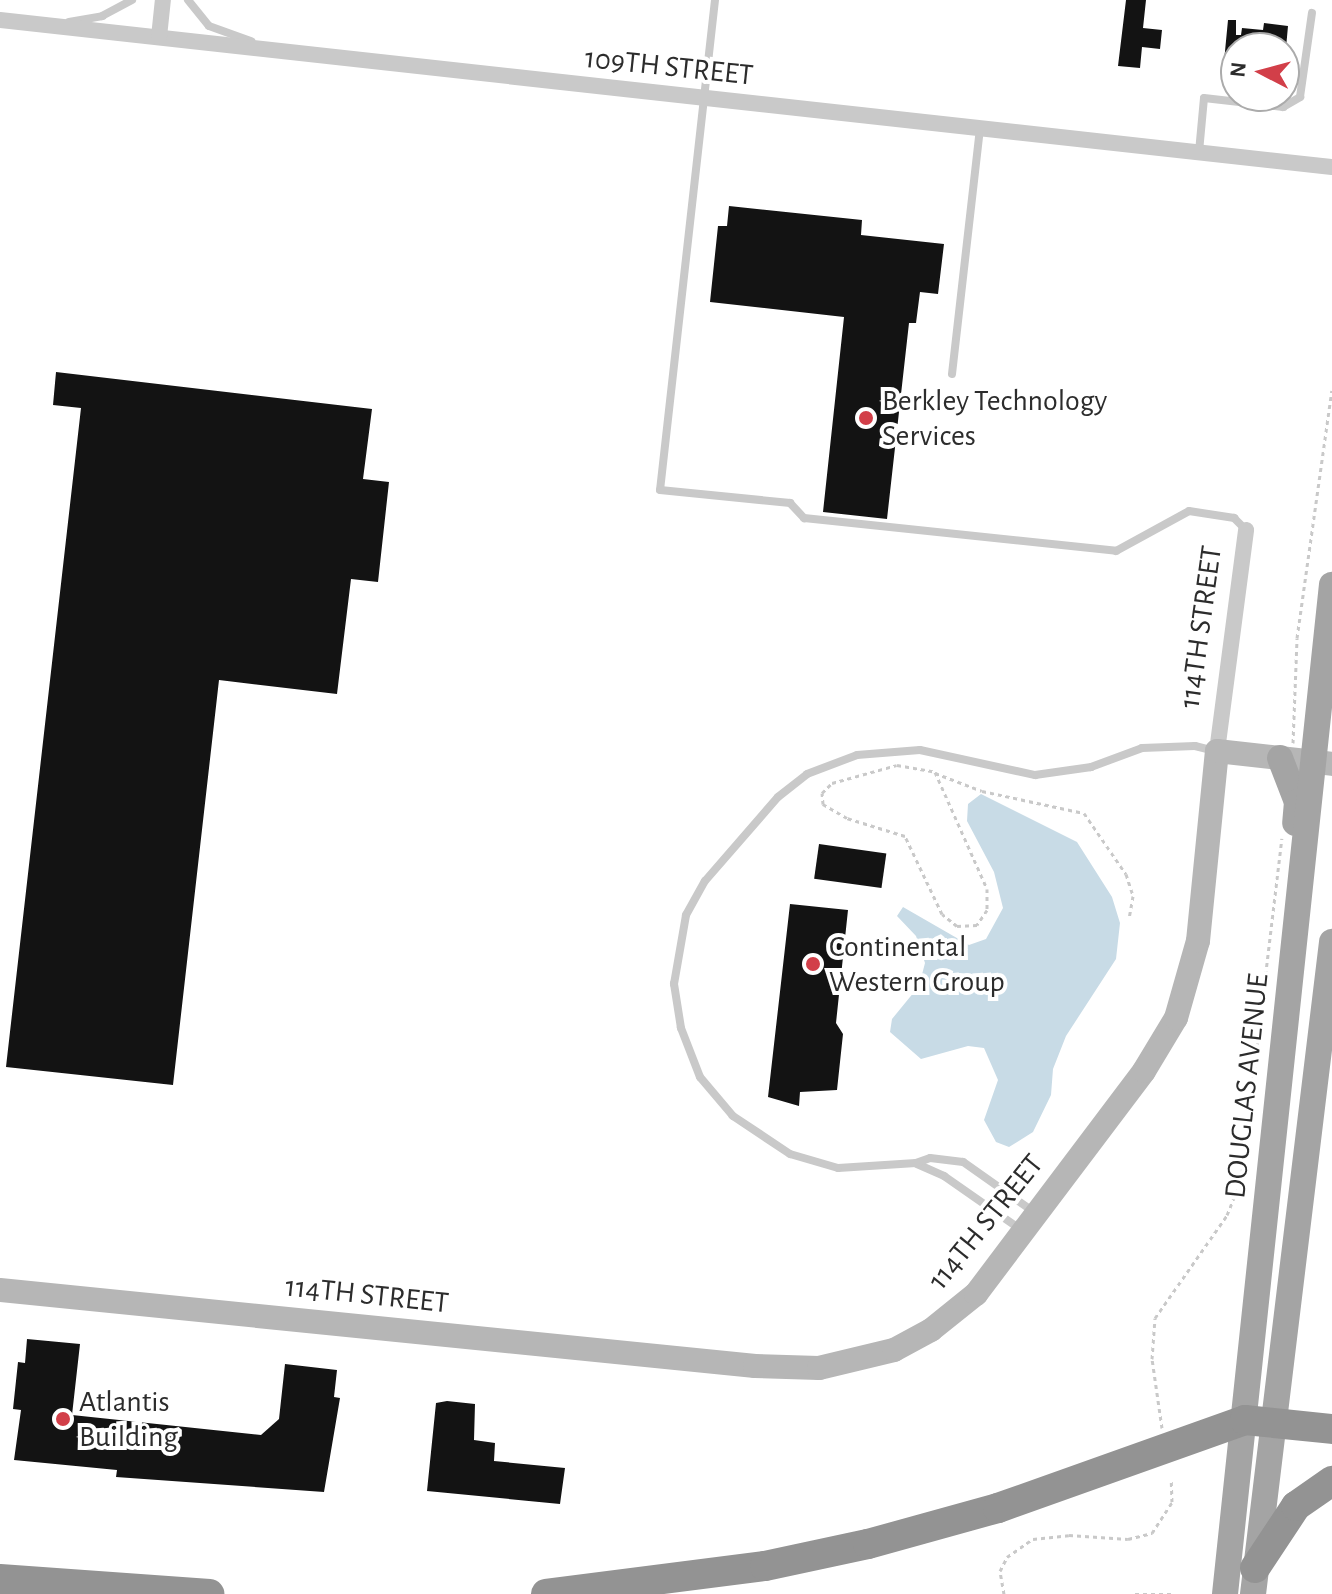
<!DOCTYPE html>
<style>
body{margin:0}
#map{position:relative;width:1332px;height:1594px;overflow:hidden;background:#fff;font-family:"Alegreya Sans",sans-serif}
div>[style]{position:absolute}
.water>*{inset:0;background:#c8dbe6}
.building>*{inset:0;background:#131313;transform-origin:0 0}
.path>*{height:3px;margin-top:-1.5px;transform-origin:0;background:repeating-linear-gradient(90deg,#c9c9c9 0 4px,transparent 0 8px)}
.lane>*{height:8px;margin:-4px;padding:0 4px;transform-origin:4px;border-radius:4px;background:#c9c9c9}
.street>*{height:16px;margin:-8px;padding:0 8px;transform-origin:8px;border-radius:8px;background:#c9c9c9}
.secondary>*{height:24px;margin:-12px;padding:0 12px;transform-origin:12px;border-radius:12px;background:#b6b6b6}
.primary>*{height:26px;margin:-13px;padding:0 13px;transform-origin:13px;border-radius:13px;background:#a4a4a4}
.highway>*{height:30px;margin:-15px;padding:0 15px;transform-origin:15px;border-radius:15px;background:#939393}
.dots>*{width:22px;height:22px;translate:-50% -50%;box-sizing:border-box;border:4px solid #fff;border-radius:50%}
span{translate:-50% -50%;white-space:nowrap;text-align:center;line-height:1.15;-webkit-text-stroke:8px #fff;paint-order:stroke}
.street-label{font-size:30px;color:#2c2c2c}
.poi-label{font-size:30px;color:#2c2c2c}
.left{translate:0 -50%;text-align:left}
.north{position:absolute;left:1220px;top:32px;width:80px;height:80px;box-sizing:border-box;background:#fff;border:2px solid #ababab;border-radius:50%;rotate:276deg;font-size:22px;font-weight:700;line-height:32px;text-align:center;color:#2c2c2c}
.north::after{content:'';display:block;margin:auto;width:28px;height:36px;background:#d23f49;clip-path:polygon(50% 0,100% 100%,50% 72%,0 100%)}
</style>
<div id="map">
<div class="water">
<div style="clip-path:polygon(981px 794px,1077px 842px,1112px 897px,1120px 923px,1116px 959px,1066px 1036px,1053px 1069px,1051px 1095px,1033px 1132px,1009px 1147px,996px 1142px,984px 1120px,998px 1080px,984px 1048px,968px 1046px,921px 1059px,890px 1032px,892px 1019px,919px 986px,925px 963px,916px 936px,897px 916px,903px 907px,969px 945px,986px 939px,1003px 908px,994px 872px,967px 821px,968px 804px)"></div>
</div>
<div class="building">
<div style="clip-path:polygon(1126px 0,1146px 0,1143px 28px,1162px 30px,1160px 49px,1142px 47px,1140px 68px,1118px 66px)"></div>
<div style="clip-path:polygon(1228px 20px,1236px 20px,1236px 35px,1241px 35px,1242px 28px,1263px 30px,1264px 23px,1288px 26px,1286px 48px,1236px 48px,1236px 73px,1223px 72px)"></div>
<div style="clip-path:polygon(729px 206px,862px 220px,861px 235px,944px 244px,938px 294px,920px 292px,916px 323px,909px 323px,887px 519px,823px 512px,844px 317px,710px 302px,718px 226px,727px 226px)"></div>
<div style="clip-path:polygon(56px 372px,372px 409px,363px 479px,389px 482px,378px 582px,351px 579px,337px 694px,219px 680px,173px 1085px,6px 1067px,81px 408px,53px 405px)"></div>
<div style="left:819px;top:844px;width:68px;height:35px;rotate:8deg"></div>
<div style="clip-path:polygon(790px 904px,848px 910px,836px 1023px,843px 1034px,837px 1090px,800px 1092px,799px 1106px,768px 1097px)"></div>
<div style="clip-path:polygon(27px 1339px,80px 1344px,72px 1415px,261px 1435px,279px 1419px,285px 1364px,337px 1370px,334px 1397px,340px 1398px,324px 1492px,116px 1477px,117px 1470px,14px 1460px,21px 1410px,13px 1409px,18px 1362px,25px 1363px)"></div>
<div style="clip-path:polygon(447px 1401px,475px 1404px,474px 1440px,495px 1443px,494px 1461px,565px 1468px,560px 1504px,427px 1491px,436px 1403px)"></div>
</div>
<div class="path">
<div style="left:1293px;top:743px;width:105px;rotate:-87.8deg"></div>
<div style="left:1297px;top:638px;width:250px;rotate:-82deg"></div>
<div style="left:897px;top:765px;width:39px;rotate:10deg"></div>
<div style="left:935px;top:772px;width:128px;rotate:66deg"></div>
<div style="left:987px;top:889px;width:21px;rotate:90deg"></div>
<div style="left:987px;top:910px;width:18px;rotate:124deg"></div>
<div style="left:977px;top:925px;width:20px;rotate:177deg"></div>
<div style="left:957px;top:926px;width:19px;rotate:-141deg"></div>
<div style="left:942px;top:914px;width:86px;rotate:-115.4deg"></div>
<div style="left:905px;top:836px;width:61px;rotate:-162.8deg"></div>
<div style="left:847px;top:818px;width:28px;rotate:-150deg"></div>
<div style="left:823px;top:804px;width:11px;rotate:-95deg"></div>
<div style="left:822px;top:793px;width:14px;rotate:-45deg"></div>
<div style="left:832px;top:783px;width:67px;rotate:-15.5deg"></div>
<div style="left:935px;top:773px;width:50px;rotate:21deg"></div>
<div style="left:982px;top:791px;width:104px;rotate:12.2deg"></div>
<div style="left:1084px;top:813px;width:74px;rotate:55.5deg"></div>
<div style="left:1126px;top:874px;width:23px;rotate:72deg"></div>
<div style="left:1133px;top:896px;width:23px;rotate:100deg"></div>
<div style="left:1162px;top:1428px;width:70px;rotate:-98.2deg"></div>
<div style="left:1152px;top:1359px;width:41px;rotate:-85.8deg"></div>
<div style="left:1155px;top:1318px;width:126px;rotate:-55deg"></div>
<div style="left:1227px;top:1215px;width:37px;rotate:-68deg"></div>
<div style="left:1241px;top:1181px;width:345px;rotate:-83.2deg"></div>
<div style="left:1004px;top:1594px;width:23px;rotate:-100deg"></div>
<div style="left:1000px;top:1571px;width:16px;rotate:-63deg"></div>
<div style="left:1007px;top:1557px;width:32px;rotate:-35deg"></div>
<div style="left:1033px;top:1539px;width:36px;rotate:-6deg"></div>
<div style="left:1069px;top:1535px;width:59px;rotate:3.9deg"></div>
<div style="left:1128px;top:1539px;width:25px;rotate:-14deg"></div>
<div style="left:1152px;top:1533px;width:37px;rotate:-57deg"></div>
<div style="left:1172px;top:1502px;width:23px;rotate:-92deg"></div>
<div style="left:1135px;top:1594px;width:39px"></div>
</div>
<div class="lane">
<div style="left:188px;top:0;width:33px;rotate:51deg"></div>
<div style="left:209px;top:26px;width:45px;rotate:19.7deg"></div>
<div style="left:715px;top:0;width:493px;rotate:96.4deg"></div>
<div style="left:660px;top:490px;width:131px;rotate:5.7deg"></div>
<div style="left:790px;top:503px;width:21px;rotate:47deg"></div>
<div style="left:804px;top:518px;width:314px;rotate:6deg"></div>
<div style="left:1116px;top:551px;width:83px;rotate:-28.7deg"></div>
<div style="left:1189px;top:511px;width:46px;rotate:8.8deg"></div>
<div style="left:1234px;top:518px;width:17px;rotate:45deg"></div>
<div style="left:69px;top:22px;width:34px;rotate:-10deg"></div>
<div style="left:102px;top:16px;width:34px;rotate:-28deg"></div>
<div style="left:1199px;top:152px;width:54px;rotate:-84.7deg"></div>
<div style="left:1204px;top:98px;width:80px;rotate:6.5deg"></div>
<div style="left:1283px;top:107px;width:20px;rotate:-30deg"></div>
<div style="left:1300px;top:97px;width:85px;rotate:-81.9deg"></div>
<div style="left:952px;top:374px;width:248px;rotate:-83.5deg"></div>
<div style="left:917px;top:1164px;width:30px;rotate:24deg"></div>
<div style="left:944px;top:1176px;width:93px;rotate:34.9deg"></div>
<div style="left:1034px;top:1212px;width:87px;rotate:-144.8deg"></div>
<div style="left:963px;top:1162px;width:33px;rotate:-173deg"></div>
<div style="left:930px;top:1158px;width:15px;rotate:160deg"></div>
<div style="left:916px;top:1163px;width:78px;rotate:176.3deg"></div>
<div style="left:838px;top:1168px;width:50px;rotate:-163.7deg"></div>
<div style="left:790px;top:1154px;width:69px;rotate:-146.3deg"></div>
<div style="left:733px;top:1116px;width:51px;rotate:-130.2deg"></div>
<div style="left:700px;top:1077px;width:53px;rotate:-111.2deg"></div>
<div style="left:681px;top:1028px;width:45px;rotate:-99deg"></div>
<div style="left:674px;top:984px;width:70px;rotate:-80.1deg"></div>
<div style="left:686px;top:915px;width:39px;rotate:-61deg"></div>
<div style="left:705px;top:881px;width:111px;rotate:-49deg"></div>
<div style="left:778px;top:797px;width:37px;rotate:-38deg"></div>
<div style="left:807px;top:774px;width:53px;rotate:-20.8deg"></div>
<div style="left:857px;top:755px;width:63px;rotate:-4.5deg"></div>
<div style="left:920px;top:750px;width:118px;rotate:12.3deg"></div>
<div style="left:1035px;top:775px;width:57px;rotate:-8.1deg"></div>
<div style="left:1091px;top:767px;width:54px;rotate:-20.4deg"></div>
<div style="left:1142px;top:748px;width:53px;rotate:-2.2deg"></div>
<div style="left:1195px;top:746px;width:21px;rotate:14deg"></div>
</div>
<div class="street">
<div style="left:0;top:20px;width:1340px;rotate:6.3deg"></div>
<div style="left:159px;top:37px;width:37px;rotate:-84deg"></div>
<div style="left:1217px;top:751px;width:223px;rotate:-82.5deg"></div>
</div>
<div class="secondary">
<div style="left:0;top:1290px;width:759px;rotate:5.75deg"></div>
<div style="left:755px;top:1366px;width:64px;rotate:1.8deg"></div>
<div style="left:819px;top:1368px;width:77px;rotate:-13.5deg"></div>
<div style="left:894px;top:1350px;width:42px;rotate:-28.4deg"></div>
<div style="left:931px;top:1330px;width:58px;rotate:-38.7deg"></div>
<div style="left:976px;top:1294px;width:279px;rotate:-53deg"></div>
<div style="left:1144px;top:1071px;width:62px;rotate:-58.9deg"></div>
<div style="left:1176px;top:1018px;width:80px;rotate:-74.1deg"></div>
<div style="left:1198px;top:941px;width:191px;rotate:-84.3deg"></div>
<div style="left:1217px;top:751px;width:116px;rotate:6.4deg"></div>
</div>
<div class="primary">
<div style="left:1280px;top:758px;width:47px;rotate:68.9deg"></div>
<div style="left:1297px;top:802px;width:21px;rotate:95deg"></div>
<div style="left:1225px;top:1594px;width:1015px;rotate:-83.95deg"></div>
<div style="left:1253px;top:1594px;width:657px;rotate:-83.09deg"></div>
</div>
<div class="highway">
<div style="left:1255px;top:1568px;width:74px;rotate:-56.5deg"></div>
<div style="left:1296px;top:1506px;width:44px;rotate:-34.8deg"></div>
<div style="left:0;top:1579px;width:210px;rotate:4.1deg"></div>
<div style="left:546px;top:1594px;width:221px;rotate:-7.3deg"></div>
<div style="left:765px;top:1566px;width:105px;rotate:-12.1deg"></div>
<div style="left:868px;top:1544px;width:135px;rotate:-15.5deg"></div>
<div style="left:998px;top:1508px;width:262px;rotate:-19.6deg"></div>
<div style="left:1245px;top:1420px;width:87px;rotate:5.9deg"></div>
</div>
<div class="dots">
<div style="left:866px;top:418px;background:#d23f49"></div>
<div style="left:813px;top:964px;background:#d23f49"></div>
<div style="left:63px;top:1419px;background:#d23f49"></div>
</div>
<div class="street-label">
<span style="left:669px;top:67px;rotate:6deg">109TH STREET</span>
<span style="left:1201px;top:627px;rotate:-82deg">114TH STREET</span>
<span style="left:1247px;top:1086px;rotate:-84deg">DOUGLAS AVENUE</span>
<span style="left:986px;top:1222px;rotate:-51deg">114TH STREET</span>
<span style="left:367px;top:1295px;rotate:6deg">114TH STREET</span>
</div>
<div class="poi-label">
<span class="left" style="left:882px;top:418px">Berkley Technology<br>Services</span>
<span class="left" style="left:829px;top:964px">Continental<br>Western Group</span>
<span class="left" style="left:79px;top:1419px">Atlantis<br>Building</span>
</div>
<div class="north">N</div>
</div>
